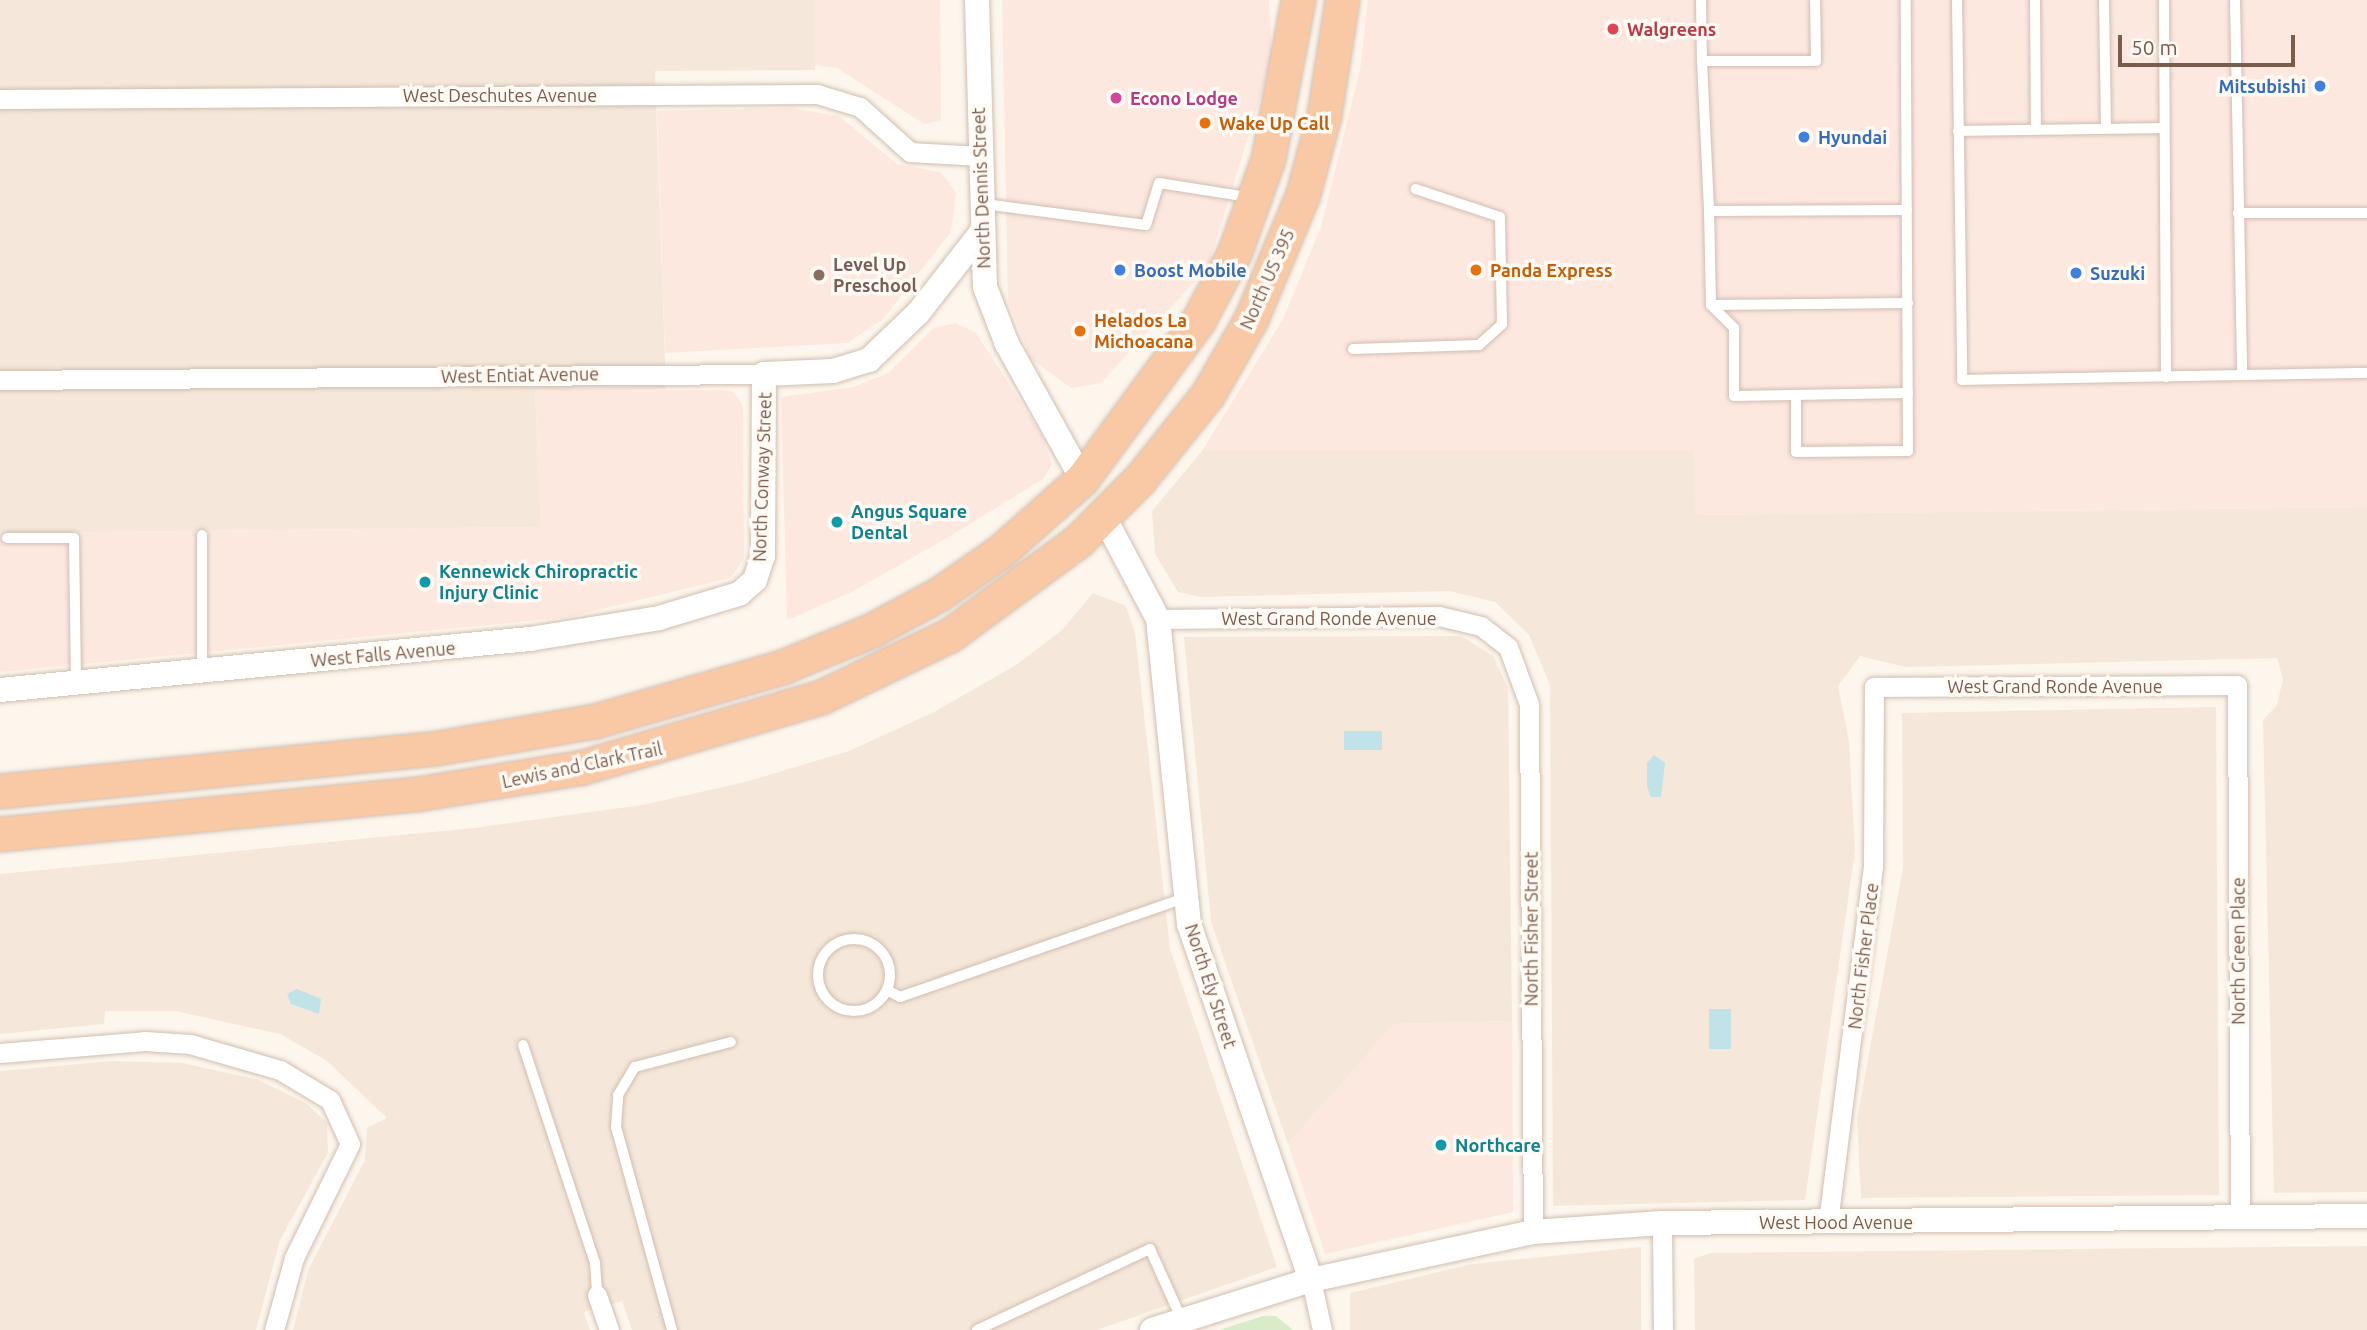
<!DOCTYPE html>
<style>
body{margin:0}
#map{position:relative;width:2367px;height:1330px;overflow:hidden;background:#fdf6ec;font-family:Ubuntu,sans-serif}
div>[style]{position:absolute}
.residential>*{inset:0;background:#f5e8da}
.commercial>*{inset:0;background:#fde8e0}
.green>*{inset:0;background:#d8ecc9}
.water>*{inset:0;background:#bfe3e8;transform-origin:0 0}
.roads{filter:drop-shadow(0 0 2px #d1beb0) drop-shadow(0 0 2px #d1beb0)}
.service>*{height:10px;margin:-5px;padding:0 5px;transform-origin:5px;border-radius:5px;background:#fff}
.service>.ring{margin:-5px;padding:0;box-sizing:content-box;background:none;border:10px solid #fff;border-radius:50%}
.minor>*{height:19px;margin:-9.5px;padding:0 9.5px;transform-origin:9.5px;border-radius:9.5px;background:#fff}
.tertiary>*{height:24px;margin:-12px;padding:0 12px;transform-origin:12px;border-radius:12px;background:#fff}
.trunk>*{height:33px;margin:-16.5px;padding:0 16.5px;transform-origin:16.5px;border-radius:16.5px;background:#f9c8a4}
.dots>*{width:19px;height:19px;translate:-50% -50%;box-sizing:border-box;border:4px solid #fffaf3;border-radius:50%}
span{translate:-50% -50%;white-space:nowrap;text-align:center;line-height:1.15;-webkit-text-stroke:7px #fffaf3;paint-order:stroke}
.health-label{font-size:18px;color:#be3a42;font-weight:700}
.left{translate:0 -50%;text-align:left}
.shop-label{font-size:18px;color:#366cbe;font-weight:700}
.right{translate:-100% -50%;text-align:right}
.street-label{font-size:18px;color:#7a5c4d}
.hotel-label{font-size:18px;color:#b23c85;font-weight:700}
.food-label{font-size:18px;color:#c56008;font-weight:700}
.education-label{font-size:18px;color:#785e54;font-weight:700}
.culture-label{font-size:18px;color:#0d838f;font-weight:700}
.scale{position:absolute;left:2118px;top:35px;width:177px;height:32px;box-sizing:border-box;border:4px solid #7a5c4d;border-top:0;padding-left:9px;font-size:21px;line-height:24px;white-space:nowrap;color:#7a5c4d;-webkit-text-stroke:5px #fffaf3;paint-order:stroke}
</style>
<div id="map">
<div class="residential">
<div style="clip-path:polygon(0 0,814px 0,815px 70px,655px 71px,666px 389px,535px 392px,541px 527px,0 533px)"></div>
<div style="clip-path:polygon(1202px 451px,1694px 451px,1696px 515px,2367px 507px,2367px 1192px,2274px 1193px,2263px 720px,2277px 705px,2283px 679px,2277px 658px,1906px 667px,1860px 656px,1838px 686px,1849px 741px,1855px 851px,1805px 1200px,1553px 1206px,1550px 685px,1529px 635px,1495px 602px,1449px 591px,1201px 597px,1178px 592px,1155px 554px,1152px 511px)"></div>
<div style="clip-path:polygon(1093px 593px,1126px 606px,1135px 633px,1170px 949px,1277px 1267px,1097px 1330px,632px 1330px,622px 1301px,584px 1312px,590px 1330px,293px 1330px,308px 1270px,365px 1160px,367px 1128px,387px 1118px,327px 1061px,280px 1034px,176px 1011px,105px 1011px,104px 1024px,0 1034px,0 874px,474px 828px,642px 805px,745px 782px,849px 751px,934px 712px,1016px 665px,1062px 630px)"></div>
<div style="clip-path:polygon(1461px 636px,1493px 656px,1508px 688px,1512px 1021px,1394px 1024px,1288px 1144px,1211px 922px,1184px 637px)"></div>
<div style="clip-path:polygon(2216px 707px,2219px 1195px,1861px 1198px,1857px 1119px,1903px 868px,1902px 713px)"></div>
<div style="clip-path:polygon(112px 1061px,182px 1063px,256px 1079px,306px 1103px,327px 1123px,328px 1153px,280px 1240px,256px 1330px,0 1330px,0 1071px)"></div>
<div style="clip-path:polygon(2367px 1246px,2367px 1330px,1695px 1330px,1694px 1259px,1710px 1253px)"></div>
<div style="clip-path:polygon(1641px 1247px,1641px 1330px,1350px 1330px,1350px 1293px,1472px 1264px)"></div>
</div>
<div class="commercial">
<div style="clip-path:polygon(814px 0,940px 0,941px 120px,924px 124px,837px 68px,814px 65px)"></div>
<div style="clip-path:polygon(1002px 0,1269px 0,1272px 60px,1208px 267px,1101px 383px,1071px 388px,1031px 359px,1008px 301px)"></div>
<div style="clip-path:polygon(1368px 0,2367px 0,2367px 507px,1695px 515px,1694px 451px,1202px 451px,1283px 319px,1321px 227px,1360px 70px)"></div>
<div style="clip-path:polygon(791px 108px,839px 116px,897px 164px,940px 172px,956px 192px,951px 232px,883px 319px,847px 343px,665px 353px,657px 111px)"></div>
<div style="clip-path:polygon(956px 323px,976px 333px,1042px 435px,1052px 464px,1043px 479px,952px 535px,852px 592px,787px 620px,781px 397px,853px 387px,888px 373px,933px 328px)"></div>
<div style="clip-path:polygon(723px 390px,734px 392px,743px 406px,744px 559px,730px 578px,569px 617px,0 672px,0 533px,541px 527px,535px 391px)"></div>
<div style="clip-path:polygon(1512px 1021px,1513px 1212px,1325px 1254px,1288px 1144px,1394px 1024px)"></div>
</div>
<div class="green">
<div style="clip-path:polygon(1263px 1316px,1276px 1316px,1293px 1330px,1219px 1330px)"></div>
</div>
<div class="water">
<div style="left:1382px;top:731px;width:19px;height:38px;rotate:90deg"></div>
<div style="clip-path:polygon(1654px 755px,1665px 763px,1661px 797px,1651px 797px,1647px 787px,1647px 763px)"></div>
<div style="clip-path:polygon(297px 989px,321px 999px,319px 1014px,291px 1004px,287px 994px)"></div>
<div style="left:1709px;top:1009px;width:22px;height:40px"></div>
</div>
<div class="roads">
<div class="service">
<div style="left:1701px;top:0;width:61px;rotate:89.1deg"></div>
<div style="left:1702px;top:61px;width:114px"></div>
<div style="left:1816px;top:61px;width:61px;rotate:-90.9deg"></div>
<div style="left:1957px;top:0;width:380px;rotate:89.2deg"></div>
<div style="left:1962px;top:380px;width:405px;rotate:-1deg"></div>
<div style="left:2035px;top:0;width:129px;rotate:89.6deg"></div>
<div style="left:2104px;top:0;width:128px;rotate:89.1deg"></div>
<div style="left:2164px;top:0;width:377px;rotate:89.7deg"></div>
<div style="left:2235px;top:0;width:375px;rotate:88.9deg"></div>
<div style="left:1702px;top:61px;width:150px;rotate:87.3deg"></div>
<div style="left:1958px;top:131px;width:206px;rotate:-0.8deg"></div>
<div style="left:984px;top:204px;width:163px;rotate:7.4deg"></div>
<div style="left:1146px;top:225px;width:44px;rotate:-72.8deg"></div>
<div style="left:1159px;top:183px;width:89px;rotate:9deg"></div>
<div style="left:2238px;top:213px;width:129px"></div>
<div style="left:1908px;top:303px;width:197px;rotate:179.4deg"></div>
<div style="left:1711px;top:305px;width:33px;rotate:45deg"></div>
<div style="left:1734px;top:328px;width:68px;rotate:90deg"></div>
<div style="left:1734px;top:396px;width:174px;rotate:-1deg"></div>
<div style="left:1711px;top:305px;width:94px;rotate:-91.2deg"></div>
<div style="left:1709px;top:211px;width:198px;rotate:-0.3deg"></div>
<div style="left:1353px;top:349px;width:126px;rotate:-1.8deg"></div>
<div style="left:1479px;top:345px;width:31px;rotate:-42deg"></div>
<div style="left:1502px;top:324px;width:107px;rotate:-91.1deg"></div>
<div style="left:1500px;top:217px;width:89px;rotate:-161.6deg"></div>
<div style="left:1796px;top:395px;width:57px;rotate:90deg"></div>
<div style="left:1796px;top:452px;width:112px;rotate:-0.5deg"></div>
<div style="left:1908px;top:451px;width:451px;rotate:-90.3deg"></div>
<div style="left:202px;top:535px;width:136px;rotate:90deg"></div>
<div style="left:7px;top:538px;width:67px"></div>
<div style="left:74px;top:538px;width:144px;rotate:89.2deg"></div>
<div class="ring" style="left:818px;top:939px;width:62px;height:62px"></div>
<div style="left:887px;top:990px;width:15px;rotate:28deg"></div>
<div style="left:900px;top:997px;width:302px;rotate:-19.2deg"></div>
<div style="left:523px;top:1045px;width:230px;rotate:71.7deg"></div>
<div style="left:595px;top:1263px;width:32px;rotate:86deg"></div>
<div style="left:672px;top:1330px;width:211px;rotate:-105.4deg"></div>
<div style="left:616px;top:1127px;width:32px;rotate:-86deg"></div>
<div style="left:618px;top:1095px;width:33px;rotate:-59deg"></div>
<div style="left:635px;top:1067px;width:99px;rotate:-14.6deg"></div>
<div style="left:977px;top:1330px;width:191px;rotate:-25.1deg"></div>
<div style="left:1150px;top:1249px;width:76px;rotate:65.8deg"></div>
</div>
<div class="minor">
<div style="left:0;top:99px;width:817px;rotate:-0.35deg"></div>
<div style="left:817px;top:94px;width:45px;rotate:16.8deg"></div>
<div style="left:860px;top:107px;width:67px;rotate:42deg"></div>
<div style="left:910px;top:152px;width:70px;rotate:3.3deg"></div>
<div style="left:0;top:380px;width:764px;rotate:-0.45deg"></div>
<div style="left:1158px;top:619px;width:281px;rotate:-0.6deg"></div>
<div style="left:1439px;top:616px;width:43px;rotate:13.4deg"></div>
<div style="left:1481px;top:626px;width:34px;rotate:38deg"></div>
<div style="left:1508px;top:647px;width:61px;rotate:69.8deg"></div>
<div style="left:1529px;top:704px;width:528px;rotate:89.57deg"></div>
<div style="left:0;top:1053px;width:145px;rotate:-4.7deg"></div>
<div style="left:145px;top:1041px;width:45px;rotate:3.8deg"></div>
<div style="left:190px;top:1044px;width:94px;rotate:16.1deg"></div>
<div style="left:280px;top:1070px;width:58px;rotate:31deg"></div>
<div style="left:330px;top:1100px;width:48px;rotate:65.6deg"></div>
<div style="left:350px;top:1144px;width:127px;rotate:116.2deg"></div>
<div style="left:294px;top:1258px;width:75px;rotate:105.5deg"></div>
<div style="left:1828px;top:1222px;width:358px;rotate:-82.8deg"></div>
<div style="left:1873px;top:867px;width:180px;rotate:-89.7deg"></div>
<div style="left:1874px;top:687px;width:363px;rotate:-0.3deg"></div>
<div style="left:2237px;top:685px;width:533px;rotate:89.68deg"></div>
<div style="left:1662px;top:1223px;width:107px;rotate:89.5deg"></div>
<div style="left:1311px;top:1280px;width:51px;rotate:77.6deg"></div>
<div style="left:597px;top:1295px;width:37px;rotate:71deg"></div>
</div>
<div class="tertiary">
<div style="left:977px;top:0;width:287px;rotate:88.4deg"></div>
<div style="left:985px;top:287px;width:61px;rotate:68.9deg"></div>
<div style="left:1007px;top:344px;width:154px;rotate:60.9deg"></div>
<div style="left:1104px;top:517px;width:115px;rotate:62.1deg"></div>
<div style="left:1158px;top:619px;width:307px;rotate:84.2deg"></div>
<div style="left:1189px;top:924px;width:376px;rotate:71.1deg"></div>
<div style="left:0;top:690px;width:532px;rotate:-5.5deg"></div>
<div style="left:530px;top:639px;width:131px;rotate:-9.2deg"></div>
<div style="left:659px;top:618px;width:84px;rotate:-16.7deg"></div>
<div style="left:739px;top:594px;width:21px;rotate:-41deg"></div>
<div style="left:755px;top:580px;width:25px;rotate:-72deg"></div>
<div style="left:763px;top:556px;width:182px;rotate:-89.7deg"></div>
<div style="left:764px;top:374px;width:69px;rotate:-2.5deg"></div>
<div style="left:833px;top:371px;width:38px;rotate:-17deg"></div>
<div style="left:869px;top:360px;width:69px;rotate:-43.8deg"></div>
<div style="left:919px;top:312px;width:99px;rotate:-52deg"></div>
<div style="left:1152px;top:1330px;width:167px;rotate:-17.5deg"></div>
<div style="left:1311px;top:1280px;width:227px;rotate:-12.2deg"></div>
<div style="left:1533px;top:1232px;width:129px;rotate:-4deg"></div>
<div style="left:1662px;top:1223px;width:705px;rotate:-0.57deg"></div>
</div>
<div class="trunk">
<div style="left:0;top:791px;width:439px;rotate:-5.6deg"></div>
<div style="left:437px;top:748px;width:160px;rotate:-9.7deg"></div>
<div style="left:595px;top:721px;width:195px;rotate:-16.1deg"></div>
<div style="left:782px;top:667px;width:97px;rotate:-22.3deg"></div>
<div style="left:872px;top:630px;width:76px;rotate:-28.2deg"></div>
<div style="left:939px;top:594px;width:75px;rotate:-34.7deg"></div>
<div style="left:1001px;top:551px;width:108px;rotate:-41.6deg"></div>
<div style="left:1082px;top:479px;width:196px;rotate:-53.7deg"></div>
<div style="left:1198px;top:321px;width:79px;rotate:-62.1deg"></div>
<div style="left:1235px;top:251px;width:98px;rotate:-70.3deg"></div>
<div style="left:1268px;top:159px;width:162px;rotate:-79.3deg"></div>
<div style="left:0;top:834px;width:419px;rotate:-5.5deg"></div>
<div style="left:417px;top:794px;width:168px;rotate:-9.2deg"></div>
<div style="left:583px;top:767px;width:248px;rotate:-16.4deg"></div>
<div style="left:821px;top:697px;width:143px;rotate:-25.7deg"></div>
<div style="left:950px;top:635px;width:159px;rotate:-36.3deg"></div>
<div style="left:1078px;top:541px;width:88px;rotate:-45deg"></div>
<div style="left:1140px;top:479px;width:109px;rotate:-51.3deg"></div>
<div style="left:1208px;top:394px;width:86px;rotate:-60.2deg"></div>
<div style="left:1251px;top:319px;width:135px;rotate:-67.4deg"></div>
<div style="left:1303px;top:194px;width:82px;rotate:-75.1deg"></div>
<div style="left:1324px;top:115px;width:116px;rotate:-81.1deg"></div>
</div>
</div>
<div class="dots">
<div style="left:1613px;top:29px;background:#e0444e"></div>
<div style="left:2320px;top:86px;background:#3f7fe0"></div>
<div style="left:1116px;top:98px;background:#d1479c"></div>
<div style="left:1205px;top:123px;background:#e8710a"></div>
<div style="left:1804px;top:137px;background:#3f7fe0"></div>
<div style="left:1120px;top:270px;background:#3f7fe0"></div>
<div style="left:1476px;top:270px;background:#e8710a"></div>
<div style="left:2076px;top:273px;background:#3f7fe0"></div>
<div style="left:819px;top:275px;background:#8d6e63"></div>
<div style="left:1080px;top:331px;background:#e8710a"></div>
<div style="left:837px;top:522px;background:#0f9aa8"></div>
<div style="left:425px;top:582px;background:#0f9aa8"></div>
<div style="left:1441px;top:1145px;background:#0f9aa8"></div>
</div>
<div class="health-label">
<span class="left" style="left:1627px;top:29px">Walgreens</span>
</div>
<div class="shop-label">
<span class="right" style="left:2306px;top:86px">Mitsubishi</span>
<span class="left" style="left:1818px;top:137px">Hyundai</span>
<span class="left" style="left:1134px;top:270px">Boost Mobile</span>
<span class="left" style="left:2090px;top:273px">Suzuki</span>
</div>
<div class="street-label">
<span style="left:500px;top:95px">West Deschutes Avenue</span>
<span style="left:981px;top:188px;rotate:-92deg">North Dennis Street</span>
<span style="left:1267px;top:279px;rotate:-66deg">North US 395</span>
<span style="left:520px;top:375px;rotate:-1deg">West Entiat Avenue</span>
<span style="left:762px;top:477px;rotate:-88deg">North Conway Street</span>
<span style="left:1329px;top:618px">West Grand Ronde Avenue</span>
<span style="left:383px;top:654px;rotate:-5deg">West Falls Avenue</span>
<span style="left:2055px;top:686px">West Grand Ronde Avenue</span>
<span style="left:582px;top:765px;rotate:-12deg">Lewis and Clark Trail</span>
<span style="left:1531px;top:929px;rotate:-90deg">North Fisher Street</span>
<span style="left:2238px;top:951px;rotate:-90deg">North Green Place</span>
<span style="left:1863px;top:956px;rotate:-83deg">North Fisher Place</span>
<span style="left:1211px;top:986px;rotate:72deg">North Ely Street</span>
<span style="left:1836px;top:1222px">West Hood Avenue</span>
</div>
<div class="hotel-label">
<span class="left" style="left:1130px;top:98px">Econo Lodge</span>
</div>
<div class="food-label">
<span class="left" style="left:1219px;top:123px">Wake Up Call</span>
<span class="left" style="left:1490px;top:270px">Panda Express</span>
<span class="left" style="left:1094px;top:331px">Helados La<br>Michoacana</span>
</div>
<div class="education-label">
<span class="left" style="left:833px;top:275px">Level Up<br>Preschool</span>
</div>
<div class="culture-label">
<span class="left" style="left:851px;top:522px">Angus Square<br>Dental</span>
<span class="left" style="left:439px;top:582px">Kennewick Chiropractic<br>Injury Clinic</span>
<span class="left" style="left:1455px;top:1145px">Northcare</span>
</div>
<div class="scale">50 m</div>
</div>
